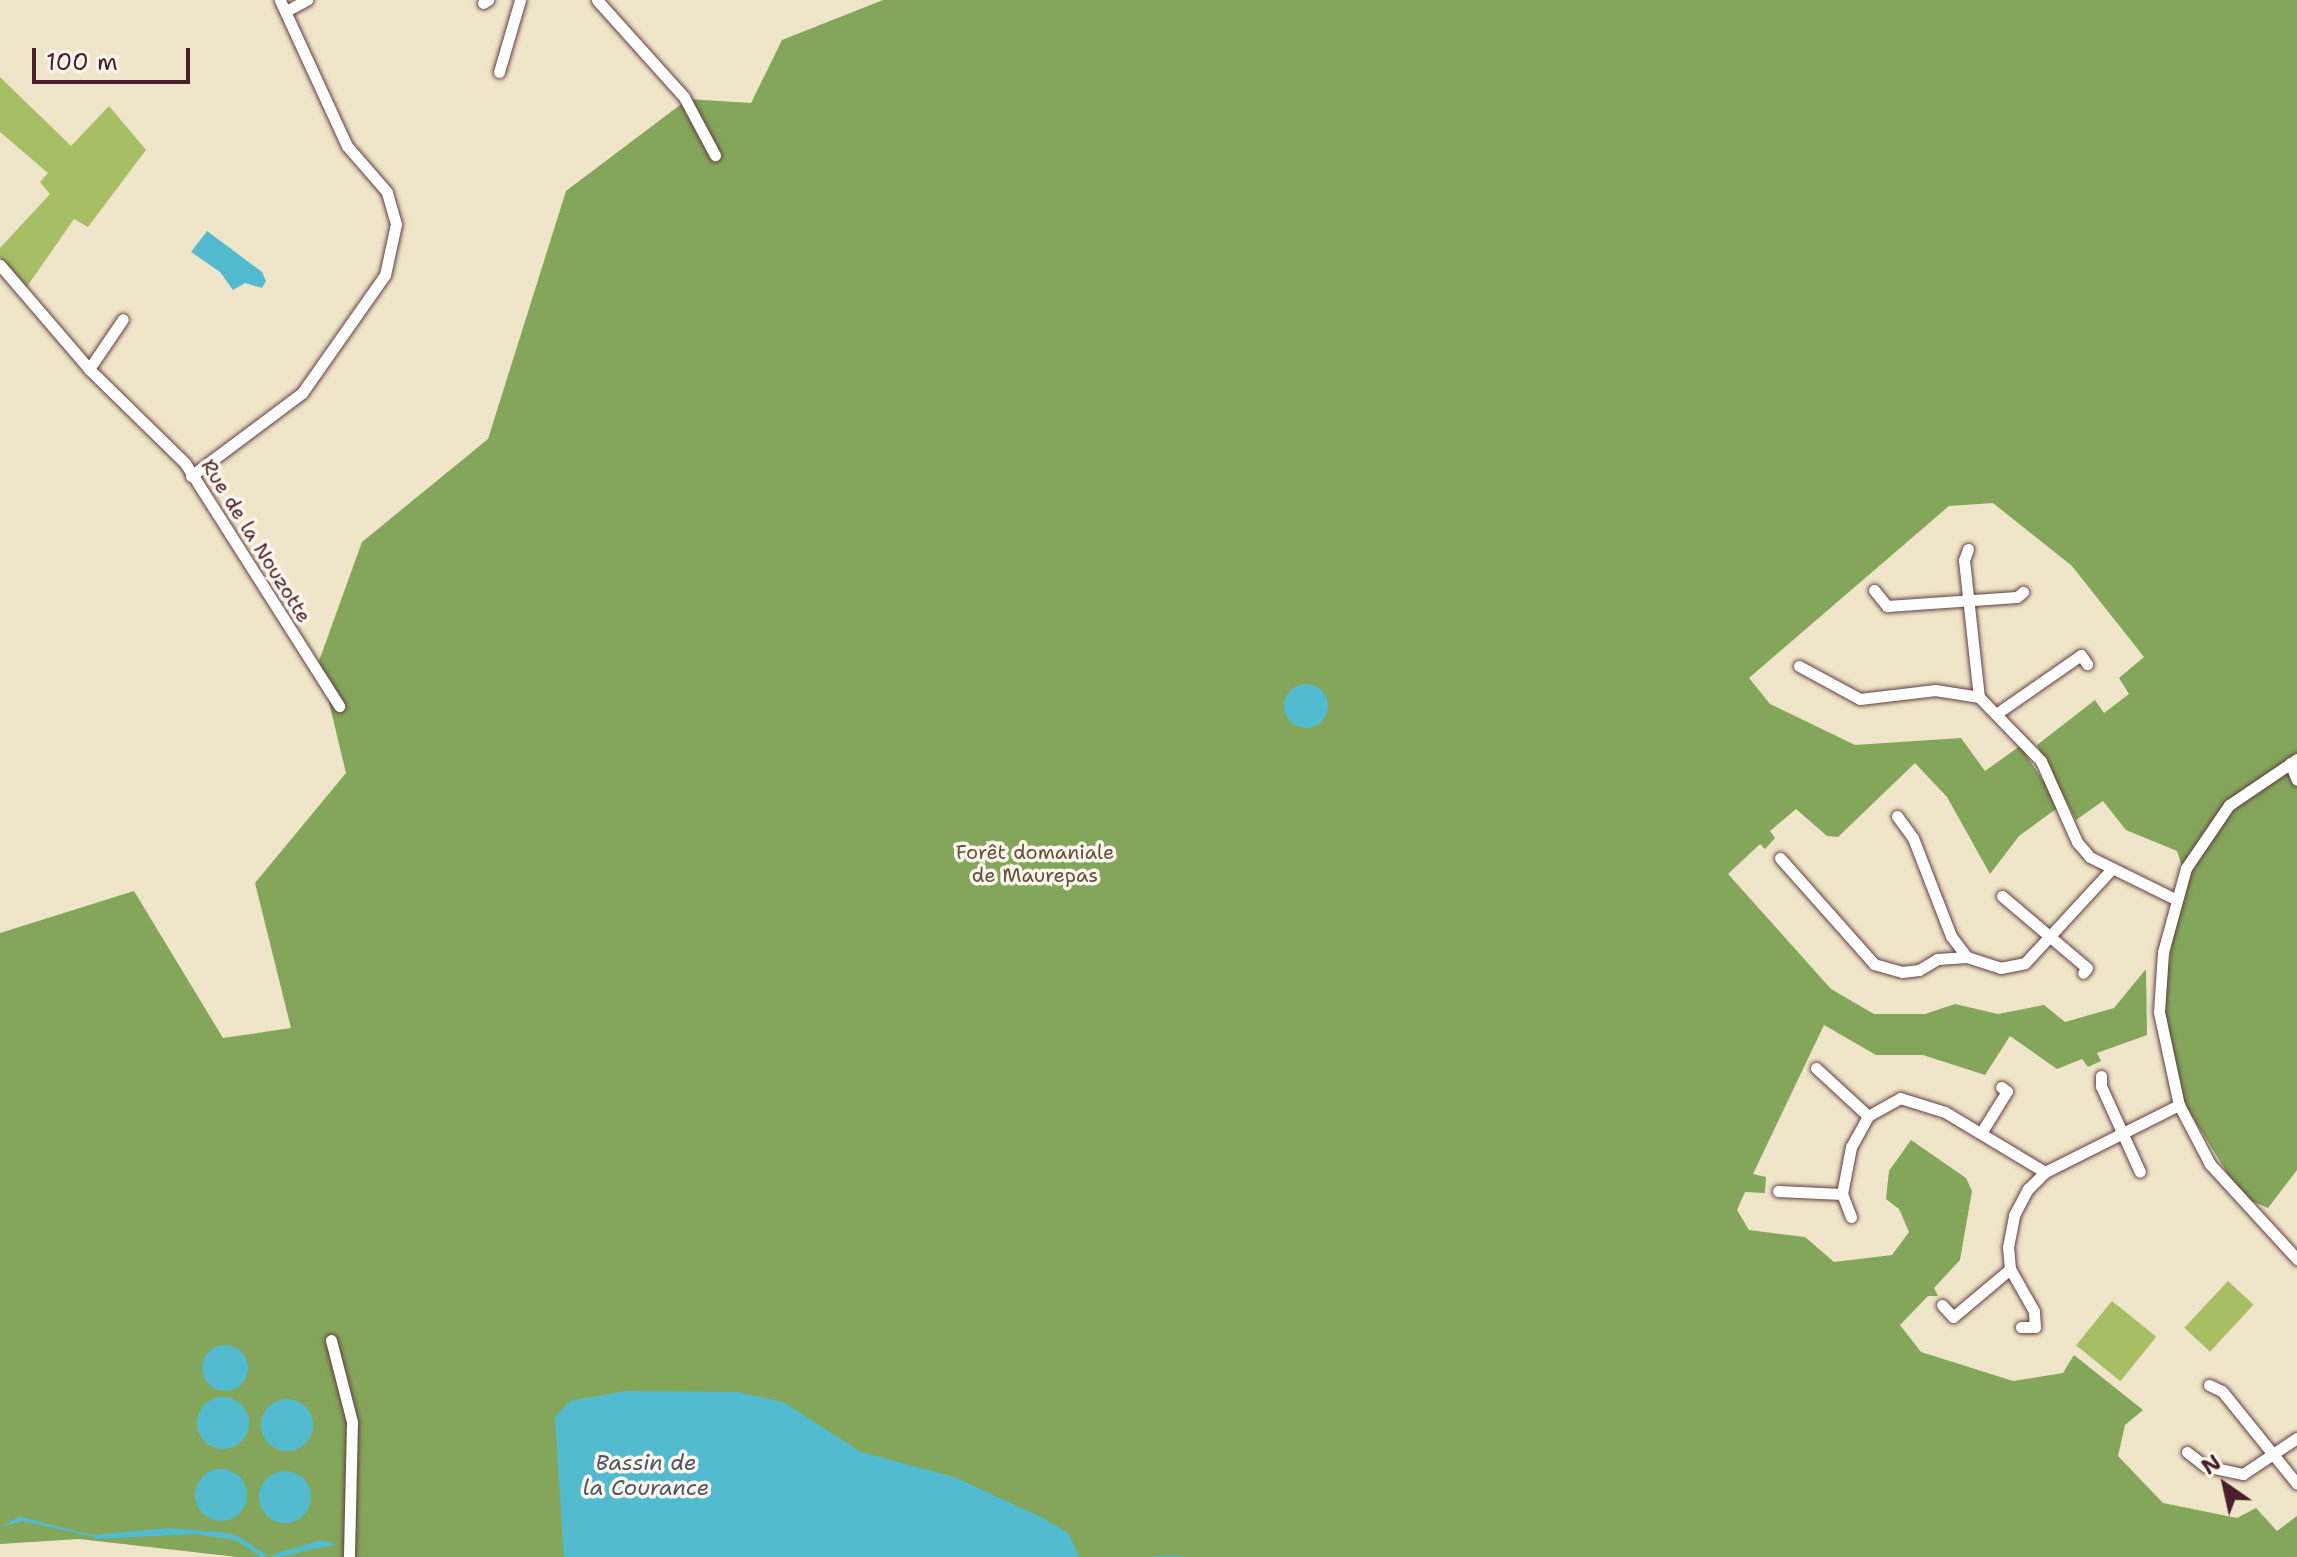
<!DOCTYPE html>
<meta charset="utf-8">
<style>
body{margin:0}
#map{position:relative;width:2297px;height:1557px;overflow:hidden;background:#efe5c8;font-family:"Shantell Sans",sans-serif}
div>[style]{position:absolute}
.green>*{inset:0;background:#a6bf65;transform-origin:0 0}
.forest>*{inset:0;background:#84a65a}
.water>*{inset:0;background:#52bbd0}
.round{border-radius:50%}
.stream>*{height:3px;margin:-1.5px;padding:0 1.5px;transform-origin:1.5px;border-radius:1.5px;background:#52bbd0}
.roads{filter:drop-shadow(0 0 2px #633d43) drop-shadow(0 0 2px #633d43)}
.minor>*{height:11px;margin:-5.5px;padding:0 5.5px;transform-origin:5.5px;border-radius:5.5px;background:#fff}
span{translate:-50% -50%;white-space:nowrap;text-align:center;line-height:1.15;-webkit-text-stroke:7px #fbf7ec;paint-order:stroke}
.street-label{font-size:20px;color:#4a1f2b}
.park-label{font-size:20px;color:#664f3c}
.water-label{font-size:22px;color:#4d5665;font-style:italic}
.north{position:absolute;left:2185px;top:1445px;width:80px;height:80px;-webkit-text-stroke:6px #fbf7ec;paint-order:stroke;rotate:326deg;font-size:22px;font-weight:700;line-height:32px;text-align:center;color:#4a1f2b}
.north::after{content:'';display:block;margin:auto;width:28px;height:36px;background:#4a1f2b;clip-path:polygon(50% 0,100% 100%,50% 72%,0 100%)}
.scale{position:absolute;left:32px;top:48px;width:158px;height:36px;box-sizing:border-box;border:4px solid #4a1f2b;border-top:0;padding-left:10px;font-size:24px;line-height:28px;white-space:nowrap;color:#4a1f2b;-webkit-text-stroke:6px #fbf7ec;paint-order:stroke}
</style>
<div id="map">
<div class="green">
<div style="clip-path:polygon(0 77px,71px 146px,109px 106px,146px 150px,88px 227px,74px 219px,26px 288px,0 257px,0 248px,50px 194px,40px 182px,48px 173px,0 132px)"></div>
<div style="left:2228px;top:1281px;width:35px;height:64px;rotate:43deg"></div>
<div style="left:2112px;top:1301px;width:57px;height:57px;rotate:39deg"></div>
</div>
<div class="forest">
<div style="clip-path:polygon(883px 0,2297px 0,2297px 1170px,2268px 1208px,2242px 1197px,2184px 1103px,2161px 1014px,2183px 870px,2177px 851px,2126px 830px,2103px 801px,2076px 820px,2037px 745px,2095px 700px,2104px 713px,2129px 694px,2119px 678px,2144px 657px,2072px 566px,1993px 503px,1949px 506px,1749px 678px,1770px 704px,1855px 745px,1961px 738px,1985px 771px,2020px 746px,2060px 806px,2019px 836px,1990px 874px,1947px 797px,1915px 763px,1838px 837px,1827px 836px,1796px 809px,1770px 831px,1775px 838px,1765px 849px,1760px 844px,1728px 874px,1831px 989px,1874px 1014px,1925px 1014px,1955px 1004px,1998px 1014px,2044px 1005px,2065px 1022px,2114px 1008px,2146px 969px,2147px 1035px,2097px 1053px,2101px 1061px,2088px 1067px,2082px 1059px,2057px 1069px,2010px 1036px,1985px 1075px,1923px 1055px,1876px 1055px,1824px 1025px,1753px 1174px,1766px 1177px,1765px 1193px,1745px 1192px,1737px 1210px,1749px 1230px,1805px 1237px,1834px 1262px,1892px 1255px,1909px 1232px,1899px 1209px,1886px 1199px,1889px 1171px,1911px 1140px,1966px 1178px,1972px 1191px,1960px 1260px,1934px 1288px,1938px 1296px,1928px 1296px,1900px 1325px,1921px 1352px,2013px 1381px,2063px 1373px,2074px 1355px,2143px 1410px,2125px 1425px,2118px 1456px,2163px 1503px,2237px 1518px,2256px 1508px,2277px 1531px,2297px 1516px,2297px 1557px,237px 1557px,79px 1539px,0 1544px,0 933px,134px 891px,223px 1038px,291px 1028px,255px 883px,346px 773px,319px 661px,362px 542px,488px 439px,566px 191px,688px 99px,751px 103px,782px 40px)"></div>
</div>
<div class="water">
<div style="clip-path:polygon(207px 231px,262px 272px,266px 281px,262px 288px,245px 283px,233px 290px,220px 272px,191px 252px)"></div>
<div class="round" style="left:1284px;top:684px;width:44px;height:44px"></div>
<div class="round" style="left:202px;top:1345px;width:46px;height:46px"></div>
<div style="clip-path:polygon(625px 1391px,737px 1392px,783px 1402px,861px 1452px,954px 1477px,1043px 1518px,1069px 1534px,1079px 1557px,564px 1557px,555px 1417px,570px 1401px)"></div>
<div class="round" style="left:197px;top:1397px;width:52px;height:52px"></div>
<div class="round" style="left:261px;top:1399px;width:52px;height:52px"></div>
<div class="round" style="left:195px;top:1469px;width:52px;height:52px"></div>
<div class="round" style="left:259px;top:1471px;width:52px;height:52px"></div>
<div style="clip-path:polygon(19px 1517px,93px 1535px,168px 1528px,221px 1532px,238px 1536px,268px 1556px,321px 1540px,337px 1545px,260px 1557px,235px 1538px,194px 1532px,98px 1538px,23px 1521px,0 1527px)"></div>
</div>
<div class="stream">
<div style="left:21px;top:1518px;width:21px;rotate:14deg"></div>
<div style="left:95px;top:1537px;width:99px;rotate:-2.9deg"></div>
<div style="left:194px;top:1532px;width:41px;rotate:8.3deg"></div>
<div style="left:235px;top:1538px;width:15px;rotate:32deg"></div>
<div style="left:272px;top:1557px;width:59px;rotate:-13.8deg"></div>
<div style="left:1154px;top:1557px;width:28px"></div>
</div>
<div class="roads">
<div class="minor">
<div style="left:597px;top:0;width:130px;rotate:48.1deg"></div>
<div style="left:684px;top:97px;width:66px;rotate:61.9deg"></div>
<div style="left:483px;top:3px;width:6px;rotate:-31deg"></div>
<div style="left:286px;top:11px;width:24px;rotate:-28deg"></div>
<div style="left:499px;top:72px;width:75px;rotate:-73.7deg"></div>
<div style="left:0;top:265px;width:137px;rotate:49.4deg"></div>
<div style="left:89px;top:369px;width:134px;rotate:44.4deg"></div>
<div style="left:185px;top:463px;width:288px;rotate:57.6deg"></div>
<div style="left:89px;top:369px;width:60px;rotate:-55.8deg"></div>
<div style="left:191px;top:476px;width:139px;rotate:-36.8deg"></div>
<div style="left:302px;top:393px;width:144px;rotate:-54.9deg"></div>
<div style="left:385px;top:275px;width:52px;rotate:-77.8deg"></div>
<div style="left:396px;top:224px;width:33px;rotate:-106deg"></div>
<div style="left:387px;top:192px;width:61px;rotate:-131deg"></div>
<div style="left:347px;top:146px;width:161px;rotate:-114.7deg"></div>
<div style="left:1968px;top:549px;width:12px;rotate:110deg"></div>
<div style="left:1964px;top:560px;width:138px;rotate:83.8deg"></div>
<div style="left:1874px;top:590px;width:21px;rotate:51deg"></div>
<div style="left:1887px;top:606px;width:130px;rotate:-4deg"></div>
<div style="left:2017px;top:597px;width:8px;rotate:-40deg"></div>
<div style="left:1799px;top:666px;width:69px;rotate:28.4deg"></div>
<div style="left:1860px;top:699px;width:76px;rotate:-6.8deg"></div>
<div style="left:1935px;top:690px;width:45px;rotate:9deg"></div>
<div style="left:1979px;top:697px;width:89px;rotate:45.9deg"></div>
<div style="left:2041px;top:761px;width:89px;rotate:66deg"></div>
<div style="left:2077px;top:842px;width:20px;rotate:49deg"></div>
<div style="left:2090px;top:857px;width:93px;rotate:26.3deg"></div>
<div style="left:1996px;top:714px;width:103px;rotate:-34.8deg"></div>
<div style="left:2081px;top:655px;width:11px;rotate:56deg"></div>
<div style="left:2297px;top:759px;width:82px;rotate:145.9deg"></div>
<div style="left:2229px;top:805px;width:76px;rotate:124.3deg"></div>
<div style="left:2186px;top:868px;width:87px;rotate:105.3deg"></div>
<div style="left:2163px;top:952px;width:60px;rotate:93.8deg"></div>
<div style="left:2159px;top:1012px;width:95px;rotate:77.9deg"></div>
<div style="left:2179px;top:1105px;width:67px;rotate:62.3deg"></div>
<div style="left:2210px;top:1164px;width:129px;rotate:47.5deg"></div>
<div style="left:2290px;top:763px;width:18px;rotate:68deg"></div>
<div style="left:1897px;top:816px;width:27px;rotate:54deg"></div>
<div style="left:1913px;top:838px;width:105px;rotate:68.8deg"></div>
<div style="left:1951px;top:936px;width:26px;rotate:53deg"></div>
<div style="left:1780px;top:858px;width:142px;rotate:48.4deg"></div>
<div style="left:1874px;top:964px;width:29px;rotate:16deg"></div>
<div style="left:1902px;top:972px;width:17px;rotate:-7deg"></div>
<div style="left:1919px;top:970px;width:21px;rotate:-31deg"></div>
<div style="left:1937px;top:959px;width:30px;rotate:-4deg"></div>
<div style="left:1967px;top:957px;width:35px;rotate:18deg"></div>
<div style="left:2000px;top:968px;width:25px;rotate:-11deg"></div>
<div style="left:2025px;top:963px;width:125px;rotate:-47.3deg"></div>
<div style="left:2002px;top:896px;width:111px;rotate:40.3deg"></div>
<div style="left:2087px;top:968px;width:6px;rotate:129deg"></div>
<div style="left:1816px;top:1068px;width:71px;rotate:42.7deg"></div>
<div style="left:2101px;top:1076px;width:10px;rotate:90deg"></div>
<div style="left:2101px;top:1086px;width:94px;rotate:65.6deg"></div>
<div style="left:1981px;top:1133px;width:49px;rotate:-58.2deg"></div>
<div style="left:2007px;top:1091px;width:7px;rotate:-146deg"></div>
<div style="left:1778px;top:1191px;width:64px;rotate:2.7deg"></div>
<div style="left:1851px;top:1217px;width:25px;rotate:-111deg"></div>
<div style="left:1842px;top:1194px;width:48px;rotate:-79.2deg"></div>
<div style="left:1851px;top:1147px;width:35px;rotate:-61deg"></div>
<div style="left:1868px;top:1116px;width:37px;rotate:-29deg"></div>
<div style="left:1900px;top:1098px;width:47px;rotate:17.3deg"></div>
<div style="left:1945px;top:1112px;width:117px;rotate:31deg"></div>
<div style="left:1942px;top:1305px;width:16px;rotate:47deg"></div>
<div style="left:1953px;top:1317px;width:75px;rotate:-40.1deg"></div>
<div style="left:2021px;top:1327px;width:14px"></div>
<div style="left:2035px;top:1327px;width:16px;rotate:-94deg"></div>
<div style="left:2034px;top:1311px;width:48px;rotate:-119.7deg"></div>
<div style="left:2010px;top:1269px;width:22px;rotate:-95deg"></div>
<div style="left:2008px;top:1247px;width:33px;rotate:-79deg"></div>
<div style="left:2014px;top:1215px;width:30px;rotate:-62deg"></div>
<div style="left:2028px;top:1189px;width:24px;rotate:-45deg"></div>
<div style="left:2045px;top:1172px;width:150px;rotate:-26.6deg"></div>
<div style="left:331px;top:1340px;width:85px;rotate:75.6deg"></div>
<div style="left:352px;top:1422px;width:135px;rotate:91.3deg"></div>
<div style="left:2209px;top:1385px;width:14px;rotate:25deg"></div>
<div style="left:2222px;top:1391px;width:119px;rotate:51.1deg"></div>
<div style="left:2187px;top:1452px;width:23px;rotate:38deg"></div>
<div style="left:2205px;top:1466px;width:39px;rotate:12deg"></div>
<div style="left:2243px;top:1474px;width:65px;rotate:-33.7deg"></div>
</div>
</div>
<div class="street-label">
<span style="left:256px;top:541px;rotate:58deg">Rue de la Nouzotte</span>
</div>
<div class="park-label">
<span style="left:1035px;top:864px">Forêt domaniale<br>de Maurepas</span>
</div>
<div class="water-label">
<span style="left:646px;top:1475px">Bassin de<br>la Courance</span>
</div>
<div class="north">N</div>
<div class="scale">100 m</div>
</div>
